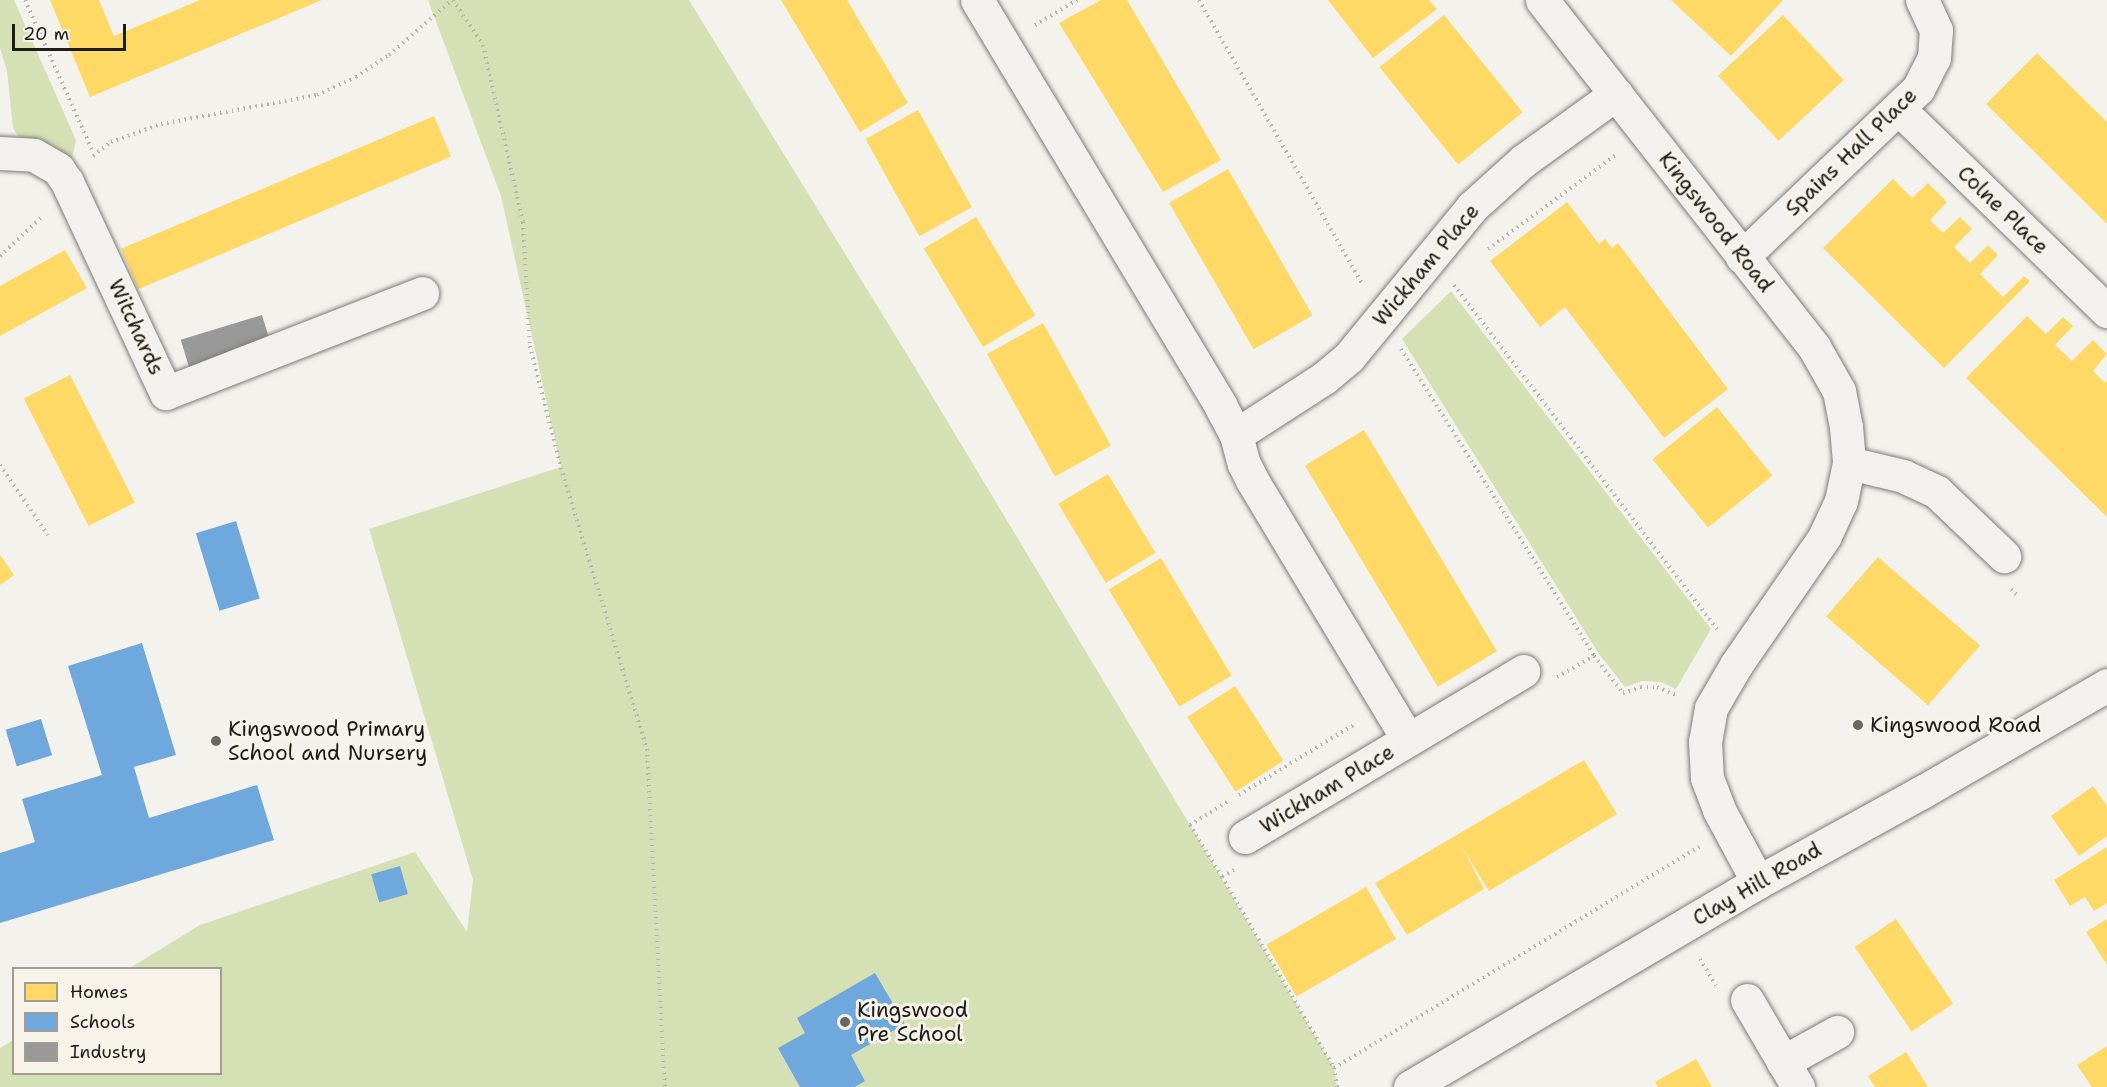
<!DOCTYPE html>
<style>
body{margin:0}
#map{position:relative;width:2107px;height:1087px;overflow:hidden;background:#f4f2ec;font-family:"Shantell Sans",sans-serif}
div>[style]{position:absolute}
.green>*{inset:0;background:#d6e0b5}
.homes>*{inset:0;background:#ffd966;transform-origin:0 0}
.schools>*{inset:0;background:#6fa8dc;transform-origin:0 0}
.industry>*{inset:0;background:#999;transform-origin:0 0}
.path>*{height:4px;margin-top:-2px;transform-origin:0;background:repeating-linear-gradient(90deg,#b4b3b0 0 1.5px,transparent 0 6px)}
.roads{filter:drop-shadow(0 0 2px #7d7c7a) drop-shadow(0 0 2px #7d7c7a)}
.minor>*{height:33px;margin:-16.5px;padding:0 16.5px;transform-origin:16.5px;border-radius:16.5px;background:#f2f1ed}
.tertiary>*{height:33px;margin:-16.5px;padding:0 16.5px;transform-origin:16.5px;border-radius:16.5px;background:#f2f1ed}
.dots>*{width:16px;height:16px;translate:-50% -50%;box-sizing:border-box;border:3px solid #f7f3e8;border-radius:50%}
span{translate:-50% -50%;white-space:nowrap;text-align:center;line-height:1.15;-webkit-text-stroke:6px #f7f3e8;paint-order:stroke}
.street-label{font-size:21px;color:#1c1c1c}
.poi-label{font-size:21px;color:#1c1c1c}
.left{translate:0 -50%;text-align:left}
.legend{position:absolute;left:12px;top:967px;width:210px;height:108px;box-sizing:border-box;background:#f7f3e8;border:2px solid #9f9d96;margin:0;padding:8px 10px;list-style:none;font-size:18px;color:#1c1c1c}
.legend li{display:flex;align-items:center;gap:12px;height:30px}
.legend b{width:30px;border:2px solid #9f9d96}
.scale{position:absolute;left:12px;top:24px;width:114px;height:27px;box-sizing:border-box;border:3px solid #1c1c1c;border-top:0;padding-left:8px;font-size:18px;line-height:21px;white-space:nowrap;color:#1c1c1c;-webkit-text-stroke:4px #f7f3e8;paint-order:stroke}
</style>
<div id="map">
<div class="green">
<div style="clip-path:polygon(0 0,14px 0,76px 140px,72px 158px,51px 145px,18px 136px,13px 128px,7px 71px,0 48px)"></div>
<div style="clip-path:polygon(428px 0,689px 0,905px 351px,1190px 825px,1334px 1068px,1337px 1087px,0 1087px,0 1048px,13px 1040px,14px 1074px,220px 1074px,220px 968px,130px 968px,200px 925px,415px 852px,467px 932px,473px 880px,369px 529px,561px 467px,501px 196px)"></div>
<div style="clip-path:polygon(1451px 291px,1711px 629px,1676px 689px,1661px 682px,1642px 681px,1625px 687px,1599px 654px,1402px 339px)"></div>
</div>
<div class="homes">
<div style="clip-path:polygon(50px 0,99px 0,114px 36px,200px 0,322px 0,90px 97px)"></div>
<div style="clip-path:polygon(781px 0,847px 0,908px 103px,860px 132px)"></div>
<div style="clip-path:polygon(1101px 0,1127px 0,1221px 160px,1163px 192px,1059px 23px)"></div>
<div style="clip-path:polygon(1328px 0,1429px 0,1437px 9px,1373px 58px)"></div>
<div style="clip-path:polygon(1671px 0,1783px 0,1731px 56px)"></div>
<div style="left:1444px;top:15px;width:125px;height:83px;rotate:51deg"></div>
<div style="left:1783px;top:15px;width:89px;height:89px;rotate:47deg"></div>
<div style="clip-path:polygon(2037px 53px,2107px 122px,2107px 224px,1986px 104px)"></div>
<div style="left:918px;top:110px;width:111px;height:60px;rotate:61deg"></div>
<div style="left:434px;top:116px;width:44px;height:340px;rotate:67deg"></div>
<div style="left:1228px;top:169px;width:169px;height:68px;rotate:60deg"></div>
<div style="clip-path:polygon(1893px 179px,1912px 198px,1928px 183px,1947px 202px,1930px 220px,1943px 233px,1960px 217px,1972px 229px,1954px 247px,1970px 263px,1988px 245px,1998px 255px,1980px 274px,2003px 297px,2024px 276px,2030px 281px,1944px 368px,1823px 248px)"></div>
<div style="clip-path:polygon(1567px 202px,1599px 244px,1605px 239px,1612px 248px,1618px 243px,1728px 389px,1664px 438px,1565px 307px,1540px 327px,1490px 261px)"></div>
<div style="left:976px;top:217px;width:115px;height:61px;rotate:59deg"></div>
<div style="clip-path:polygon(65px 250px,87px 288px,0 336px,0 286px)"></div>
<div style="clip-path:polygon(2027px 316px,2046px 334px,2063px 317px,2073px 326px,2055px 345px,2072px 361px,2093px 340px,2107px 354px,2093px 371px,2105px 383px,2107px 380px,2107px 517px,1966px 378px)"></div>
<div style="left:1043px;top:323px;width:140px;height:64px;rotate:61deg"></div>
<div style="left:70px;top:375px;width:143px;height:52px;rotate:63deg"></div>
<div style="left:1717px;top:407px;width:88px;height:83px;rotate:51deg"></div>
<div style="left:1364px;top:430px;width:258px;height:69px;rotate:59deg"></div>
<div style="left:1108px;top:474px;width:92px;height:58px;rotate:59deg"></div>
<div style="clip-path:polygon(0 555px,14px 575px,0 585px)"></div>
<div style="left:1878px;top:557px;width:135px;height:79px;rotate:41deg"></div>
<div style="left:1161px;top:558px;width:137px;height:61px;rotate:59deg"></div>
<div style="left:1235px;top:686px;width:89px;height:57px;rotate:57deg"></div>
<div style="clip-path:polygon(1584px 760px,1617px 814px,1489px 891px,1462px 847px,1484px 889px,1407px 935px,1375px 883px)"></div>
<div style="clip-path:polygon(2093px 786px,2107px 806px,2107px 836px,2079px 856px,2051px 816px)"></div>
<div style="clip-path:polygon(2107px 847px,2107px 903px,2094px 911px,2085px 897px,2070px 906px,2054px 880px)"></div>
<div style="left:1366px;top:887px;width:60px;height:115px;rotate:60deg"></div>
<div style="left:1896px;top:919px;width:102px;height:50px;rotate:56deg"></div>
<div style="clip-path:polygon(2107px 919px,2107px 965px,2086px 932px)"></div>
<div style="clip-path:polygon(2107px 1046px,2107px 1087px,2092px 1087px,2077px 1065px)"></div>
<div style="clip-path:polygon(1906px 1052px,1928px 1087px,1875px 1087px,1868px 1076px)"></div>
<div style="clip-path:polygon(1696px 1059px,1712px 1087px,1658px 1087px,1655px 1082px)"></div>
</div>
<div class="schools">
<div style="left:236px;top:521px;width:81px;height:42px;rotate:73deg"></div>
<div style="clip-path:polygon(142px 643px,176px 755px,134px 767px,149px 818px,257px 785px,274px 840px,0 923px,0 853px,35px 842px,22px 799px,102px 775px,68px 666px)"></div>
<div style="left:41px;top:719px;width:38px;height:37px;rotate:73deg"></div>
<div style="left:400px;top:866px;width:29px;height:30px;rotate:74deg"></div>
<div style="clip-path:polygon(875px 973px,905px 1024px,851px 1055px,865px 1081px,855px 1087px,800px 1087px,778px 1048px,805px 1033px,797px 1018px)"></div>
</div>
<div class="industry">
<div style="left:262px;top:315px;width:34px;height:85px;rotate:73deg"></div>
</div>
<div class="path">
<div style="left:25px;top:0;width:164px;rotate:65.9deg"></div>
<div style="left:453px;top:0;width:54px;rotate:56.3deg"></div>
<div style="left:483px;top:45px;width:181px;rotate:77.3deg"></div>
<div style="left:523px;top:222px;width:124px;rotate:86.8deg"></div>
<div style="left:530px;top:346px;width:126px;rotate:75.7deg"></div>
<div style="left:561px;top:468px;width:294px;rotate:73deg"></div>
<div style="left:647px;top:749px;width:338px;rotate:87deg"></div>
<div style="left:1199px;top:0;width:329px;rotate:60.1deg"></div>
<div style="left:1035px;top:25px;width:49px;rotate:-30.8deg"></div>
<div style="left:93px;top:156px;width:23px;rotate:-38deg"></div>
<div style="left:111px;top:142px;width:53px;rotate:-19.8deg"></div>
<div style="left:161px;top:124px;width:159px;rotate:-10.5deg"></div>
<div style="left:317px;top:95px;width:43px;rotate:-24.8deg"></div>
<div style="left:356px;top:77px;width:40px;rotate:-34deg"></div>
<div style="left:389px;top:55px;width:84px;rotate:-41.1deg"></div>
<div style="left:1488px;top:249px;width:160px;rotate:-36.4deg"></div>
<div style="left:0;top:256px;width:59px;rotate:-42.9deg"></div>
<div style="left:1454px;top:285px;width:433px;rotate:52.6deg"></div>
<div style="left:1401px;top:349px;width:363px;rotate:57.8deg"></div>
<div style="left:0;top:465px;width:85px;rotate:55.6deg"></div>
<div style="left:2011px;top:589px;width:11px;rotate:45deg"></div>
<div style="left:1557px;top:677px;width:43px;rotate:-29.6deg"></div>
<div style="left:1594px;top:656px;width:47px;rotate:51.9deg"></div>
<div style="left:1623px;top:693px;width:19px;rotate:-18deg"></div>
<div style="left:1641px;top:687px;width:16px"></div>
<div style="left:1657px;top:687px;width:23px;rotate:23deg"></div>
<div style="left:1239px;top:795px;width:136px;rotate:-31.5deg"></div>
<div style="left:1234px;top:870px;width:14px;rotate:150deg"></div>
<div style="left:1222px;top:877px;width:221px;rotate:59.6deg"></div>
<div style="left:1222px;top:877px;width:61px;rotate:-121.6deg"></div>
<div style="left:1190px;top:825px;width:44px;rotate:-31.9deg"></div>
<div style="left:1700px;top:959px;width:31px;rotate:59deg"></div>
<div style="left:1337px;top:1087px;width:19px;rotate:-99deg"></div>
<div style="left:1334px;top:1068px;width:427px;rotate:-31.2deg"></div>
</div>
<div class="roads">
<div class="minor">
<div style="left:977px;top:0;width:472px;rotate:59deg"></div>
<div style="left:1220px;top:405px;width:34px;rotate:62deg"></div>
<div style="left:1236px;top:435px;width:30px;rotate:75deg"></div>
<div style="left:1244px;top:464px;width:18px;rotate:63deg"></div>
<div style="left:1252px;top:480px;width:303px;rotate:59deg"></div>
<div style="left:1542px;top:0;width:441px;rotate:51.9deg"></div>
<div style="left:1814px;top:347px;width:51px;rotate:60.4deg"></div>
<div style="left:1839px;top:391px;width:37px;rotate:79deg"></div>
<div style="left:1846px;top:427px;width:36px;rotate:85deg"></div>
<div style="left:1849px;top:463px;width:39px;rotate:102deg"></div>
<div style="left:1841px;top:501px;width:38px;rotate:115deg"></div>
<div style="left:1825px;top:536px;width:157px;rotate:124.6deg"></div>
<div style="left:1736px;top:665px;width:50px;rotate:120.2deg"></div>
<div style="left:1711px;top:708px;width:34px;rotate:100deg"></div>
<div style="left:1705px;top:741px;width:37px;rotate:87deg"></div>
<div style="left:1707px;top:778px;width:34px;rotate:69deg"></div>
<div style="left:1719px;top:810px;width:82px;rotate:61.6deg"></div>
<div style="left:1899px;top:109px;width:290px;rotate:44.2deg"></div>
<div style="left:0;top:153px;width:34px;rotate:3deg"></div>
<div style="left:34px;top:155px;width:28px;rotate:30deg"></div>
<div style="left:58px;top:169px;width:16px;rotate:55deg"></div>
<div style="left:67px;top:182px;width:233px;rotate:64.9deg"></div>
<div style="left:166px;top:393px;width:275px;rotate:-21.3deg"></div>
<div style="left:1742px;top:257px;width:243px;rotate:-43.7deg"></div>
<div style="left:1918px;top:89px;width:35px;rotate:-63deg"></div>
<div style="left:1934px;top:58px;width:28px;rotate:-86deg"></div>
<div style="left:1936px;top:30px;width:33px;rotate:-115deg"></div>
<div style="left:1236px;top:435px;width:105px;rotate:-32.9deg"></div>
<div style="left:1324px;top:378px;width:33px;rotate:-40deg"></div>
<div style="left:1349px;top:357px;width:194px;rotate:-50.6deg"></div>
<div style="left:1472px;top:207px;width:69px;rotate:-42deg"></div>
<div style="left:1523px;top:161px;width:115px;rotate:-35.8deg"></div>
<div style="left:1849px;top:463px;width:56px;rotate:13.5deg"></div>
<div style="left:1903px;top:476px;width:38px;rotate:25deg"></div>
<div style="left:1937px;top:492px;width:93px;rotate:43.7deg"></div>
<div style="left:1245px;top:837px;width:324px;rotate:-30.8deg"></div>
<div style="left:1747px;top:1000px;width:101px;rotate:59.6deg"></div>
<div style="left:1783px;top:1062px;width:62px;rotate:-29.1deg"></div>
</div>
<div class="tertiary">
<div style="left:1410px;top:1087px;width:404px;rotate:-30.5deg"></div>
<div style="left:1758px;top:882px;width:187px;rotate:-28.8deg"></div>
<div style="left:1922px;top:792px;width:214px;rotate:-30deg"></div>
</div>
</div>
<div class="dots">
<div style="left:1858px;top:725px;background:#686765"></div>
<div style="left:216px;top:741px;background:#686765"></div>
<div style="left:845px;top:1022px;background:#686765"></div>
</div>
<div class="street-label">
<span style="left:1851px;top:152px;rotate:-44deg">Spains Hall Place</span>
<span style="left:2003px;top:210px;rotate:44deg">Colne Place</span>
<span style="left:1716px;top:222px;rotate:52deg">Kingswood Road</span>
<span style="left:1426px;top:265px;rotate:-50deg">Wickham Place</span>
<span style="left:136px;top:327px;rotate:65deg">Witchards</span>
<span style="left:1327px;top:789px;rotate:-31deg">Wickham Place</span>
<span style="left:1757px;top:884px;rotate:-30deg">Clay Hill Road</span>
</div>
<div class="poi-label">
<span class="left" style="left:1870px;top:725px">Kingswood Road</span>
<span class="left" style="left:228px;top:741px">Kingswood Primary<br>School and Nursery</span>
<span class="left" style="left:857px;top:1022px">Kingswood<br>Pre School</span>
</div>
<ul class="legend">
<li><b style="height:16px;background:#ffd966"></b>Homes</li>
<li><b style="height:16px;background:#6fa8dc"></b>Schools</li>
<li><b style="height:16px;background:#999"></b>Industry</li>
</ul>
<div class="scale">20 m</div>
</div>
